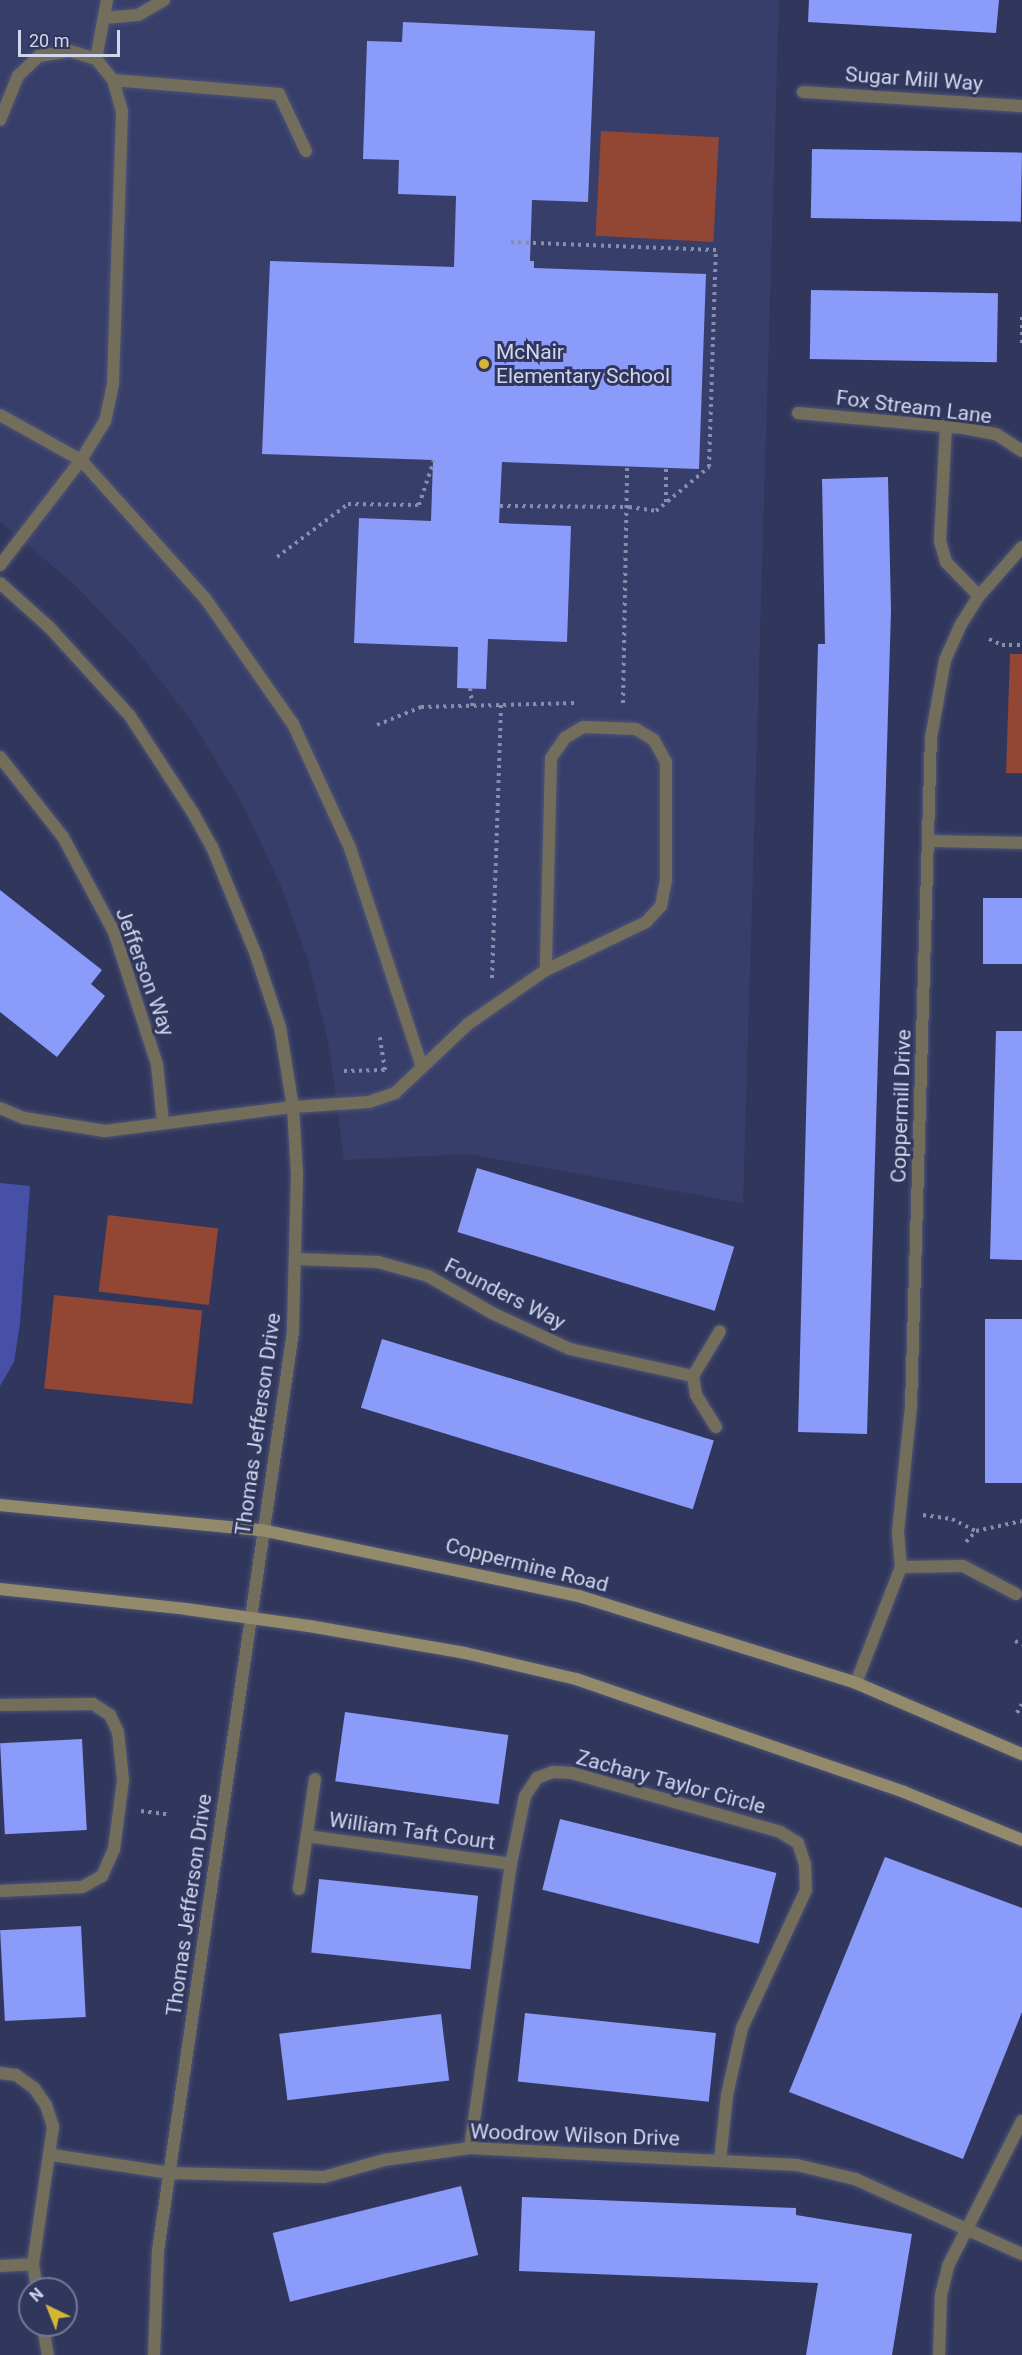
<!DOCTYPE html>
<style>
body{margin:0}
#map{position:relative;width:1022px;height:2355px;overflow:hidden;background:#31375c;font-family:Roboto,sans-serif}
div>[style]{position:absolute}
.built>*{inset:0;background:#373e6a}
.green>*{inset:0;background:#924634;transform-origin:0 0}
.water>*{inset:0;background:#4650a7}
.building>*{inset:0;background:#8b9bfa;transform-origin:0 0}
.path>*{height:4px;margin-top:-2px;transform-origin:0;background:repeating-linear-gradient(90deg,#878daa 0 3px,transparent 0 7.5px)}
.roads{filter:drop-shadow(0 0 2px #4e5476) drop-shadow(0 0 2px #4e5476)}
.lane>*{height:12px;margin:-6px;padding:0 6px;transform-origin:6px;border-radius:6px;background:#736e5b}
.street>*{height:12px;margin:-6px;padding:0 6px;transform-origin:6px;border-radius:6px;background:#736e5b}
.secondary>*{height:12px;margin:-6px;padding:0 6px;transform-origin:6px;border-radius:6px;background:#938a6c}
.dots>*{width:16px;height:16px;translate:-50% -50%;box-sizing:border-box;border:3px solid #31375c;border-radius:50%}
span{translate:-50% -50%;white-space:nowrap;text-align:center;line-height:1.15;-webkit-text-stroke:6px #31375c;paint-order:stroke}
.street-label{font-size:21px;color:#d0d6ed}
.poi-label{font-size:21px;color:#d0d6ed}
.left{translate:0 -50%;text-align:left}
.north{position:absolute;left:18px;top:2277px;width:60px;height:60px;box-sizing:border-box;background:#31375c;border:2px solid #717796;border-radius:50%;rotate:317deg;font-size:16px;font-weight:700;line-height:24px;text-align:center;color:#d0d6ed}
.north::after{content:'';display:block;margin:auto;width:21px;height:27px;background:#d5b535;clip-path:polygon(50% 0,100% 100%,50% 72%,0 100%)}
.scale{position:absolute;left:18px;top:30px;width:102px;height:27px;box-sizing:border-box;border:3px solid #d0d6ed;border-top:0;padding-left:8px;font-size:18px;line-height:21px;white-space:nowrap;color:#d0d6ed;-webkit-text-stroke:4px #31375c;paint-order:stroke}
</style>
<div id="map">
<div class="built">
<div style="clip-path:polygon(0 0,779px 0,743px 1203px,468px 1154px,344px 1160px,330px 1051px,308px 960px,281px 886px,241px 801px,192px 722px,136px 649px,73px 583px,0 522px)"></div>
</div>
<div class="green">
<div style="left:601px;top:131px;width:118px;height:105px;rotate:3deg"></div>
<div style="clip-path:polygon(1010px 654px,1022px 654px,1022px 773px,1006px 773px)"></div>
<div style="left:108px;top:1215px;width:111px;height:77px;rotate:7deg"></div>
<div style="left:54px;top:1295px;width:149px;height:94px;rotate:6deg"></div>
</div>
<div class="water">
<div style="clip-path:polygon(0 1183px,30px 1186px,20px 1324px,14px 1362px,0 1386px)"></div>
</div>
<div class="building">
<div style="clip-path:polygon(809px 0,999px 0,996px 33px,808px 22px)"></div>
<div style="clip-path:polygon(403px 22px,595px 31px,588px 202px,532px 200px,530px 261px,534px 261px,534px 268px,706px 274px,699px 469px,502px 462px,499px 523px,571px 526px,567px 642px,488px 639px,486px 689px,457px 688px,458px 647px,354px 643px,359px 518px,431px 521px,433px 460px,262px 454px,270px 261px,454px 267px,456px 196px,398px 194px,399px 160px,363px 159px,367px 41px,402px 42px)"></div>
<div style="left:812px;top:149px;width:210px;height:69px;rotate:1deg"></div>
<div style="left:811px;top:290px;width:187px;height:69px;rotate:1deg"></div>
<div style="clip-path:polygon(888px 477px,891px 610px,867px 1434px,798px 1432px,818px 644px,825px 644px,822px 479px)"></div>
<div style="clip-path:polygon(0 890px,102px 970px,91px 984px,105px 996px,57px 1057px,0 1012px)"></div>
<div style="left:983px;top:898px;width:39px;height:66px"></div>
<div style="clip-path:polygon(996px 1031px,1022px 1031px,1022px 1260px,990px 1259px)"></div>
<div style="left:477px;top:1168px;width:269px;height:67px;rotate:17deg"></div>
<div style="left:985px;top:1319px;width:37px;height:164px"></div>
<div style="left:382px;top:1339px;width:347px;height:72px;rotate:17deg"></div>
<div style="left:345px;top:1712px;width:165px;height:70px;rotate:8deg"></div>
<div style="left:82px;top:1739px;width:91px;height:82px;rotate:87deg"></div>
<div style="left:560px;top:1819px;width:223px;height:73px;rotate:14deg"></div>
<div style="clip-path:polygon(885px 1857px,1022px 1908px,1022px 2012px,963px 2159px,789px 2092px)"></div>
<div style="left:319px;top:1879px;width:160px;height:74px;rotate:6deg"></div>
<div style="left:81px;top:1926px;width:91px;height:81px;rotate:87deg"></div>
<div style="left:525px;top:2013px;width:192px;height:69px;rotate:6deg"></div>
<div style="left:441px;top:2014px;width:67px;height:163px;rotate:83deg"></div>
<div style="left:461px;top:2186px;width:71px;height:194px;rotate:76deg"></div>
<div style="clip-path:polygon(522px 2197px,796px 2208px,796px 2215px,912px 2234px,892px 2355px,806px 2355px,818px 2283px,519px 2271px)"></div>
</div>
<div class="path">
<div style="left:1022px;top:317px;width:27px;rotate:90deg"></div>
<div style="left:666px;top:502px;width:35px;rotate:-90deg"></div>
<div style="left:500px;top:506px;width:129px;rotate:0.4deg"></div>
<div style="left:629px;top:507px;width:27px;rotate:8deg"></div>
<div style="left:656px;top:511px;width:69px;rotate:-39.7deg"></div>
<div style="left:709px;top:467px;width:217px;rotate:-88.2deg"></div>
<div style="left:716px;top:250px;width:207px;rotate:-177.8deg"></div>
<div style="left:277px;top:557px;width:89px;rotate:-36.7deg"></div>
<div style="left:348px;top:504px;width:71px;rotate:0.8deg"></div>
<div style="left:419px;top:505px;width:47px;rotate:-71.6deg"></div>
<div style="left:989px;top:639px;width:14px;rotate:25deg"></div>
<div style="left:1002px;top:645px;width:20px"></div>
<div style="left:470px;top:688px;width:21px;rotate:82deg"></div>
<div style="left:623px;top:703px;width:237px;rotate:-89deg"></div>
<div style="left:377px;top:725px;width:48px;rotate:-22.2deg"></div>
<div style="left:421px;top:707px;width:156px;rotate:-1.5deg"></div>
<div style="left:492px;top:978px;width:275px;rotate:-88.1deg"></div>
<div style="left:344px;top:1071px;width:41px;rotate:-1.4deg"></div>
<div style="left:385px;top:1070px;width:37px;rotate:-99deg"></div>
<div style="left:923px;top:1515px;width:29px;rotate:8deg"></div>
<div style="left:952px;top:1519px;width:27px;rotate:27deg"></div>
<div style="left:966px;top:1542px;width:15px;rotate:-48deg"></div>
<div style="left:976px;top:1531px;width:47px;rotate:-12.3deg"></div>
<div style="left:1015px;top:1641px;width:8px;rotate:23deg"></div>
<div style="left:1017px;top:1713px;width:10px;rotate:-61deg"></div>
<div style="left:141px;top:1811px;width:26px;rotate:7deg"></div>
</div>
<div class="roads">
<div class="lane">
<div style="left:104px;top:18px;width:34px;rotate:-5deg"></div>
<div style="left:138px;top:15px;width:30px;rotate:-30deg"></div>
<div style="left:96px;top:59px;width:60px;rotate:-79.4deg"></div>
<div style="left:113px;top:80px;width:167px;rotate:4.8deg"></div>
<div style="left:279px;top:94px;width:63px;rotate:64.7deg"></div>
<div style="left:0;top:120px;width:48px;rotate:-67.8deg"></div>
<div style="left:18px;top:76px;width:29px;rotate:-44deg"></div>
<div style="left:39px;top:56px;width:31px;rotate:-9deg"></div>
<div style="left:70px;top:51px;width:27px;rotate:17deg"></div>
<div style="left:96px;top:59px;width:27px;rotate:51deg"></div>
<div style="left:113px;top:80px;width:33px;rotate:74deg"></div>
<div style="left:122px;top:112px;width:272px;rotate:91.9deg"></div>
<div style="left:113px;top:384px;width:38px;rotate:102deg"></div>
<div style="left:105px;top:421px;width:46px;rotate:121.6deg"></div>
<div style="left:81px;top:460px;width:133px;rotate:127.6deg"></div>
<div style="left:0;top:415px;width:93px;rotate:29.1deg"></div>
<div style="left:81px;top:460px;width:186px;rotate:48.1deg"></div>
<div style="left:205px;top:598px;width:154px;rotate:55.1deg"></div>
<div style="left:293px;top:724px;width:136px;rotate:65.3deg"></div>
<div style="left:350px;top:848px;width:231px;rotate:71.8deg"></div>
<div style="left:946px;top:426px;width:115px;rotate:93deg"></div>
<div style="left:940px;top:541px;width:22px;rotate:74deg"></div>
<div style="left:946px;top:562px;width:47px;rotate:45.9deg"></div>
<div style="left:929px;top:841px;width:93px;rotate:1.2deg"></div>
<div style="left:293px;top:1107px;width:76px;rotate:-3.8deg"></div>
<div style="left:369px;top:1102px;width:28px;rotate:-19deg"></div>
<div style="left:395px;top:1093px;width:100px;rotate:-43.4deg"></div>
<div style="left:468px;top:1024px;width:95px;rotate:-34.7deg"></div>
<div style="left:546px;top:970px;width:111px;rotate:-25.6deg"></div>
<div style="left:646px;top:922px;width:22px;rotate:-47deg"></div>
<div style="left:661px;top:906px;width:26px;rotate:-79deg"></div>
<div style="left:666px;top:880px;width:118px;rotate:-90deg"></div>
<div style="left:666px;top:762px;width:25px;rotate:-119deg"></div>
<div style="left:654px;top:740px;width:21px;rotate:-149deg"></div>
<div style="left:636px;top:729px;width:53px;rotate:-177.8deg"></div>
<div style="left:583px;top:727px;width:21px;rotate:149deg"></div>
<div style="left:565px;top:738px;width:24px;rotate:125deg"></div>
<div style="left:551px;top:758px;width:212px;rotate:91.4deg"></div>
<div style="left:716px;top:1427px;width:38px;rotate:-122deg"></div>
<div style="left:696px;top:1395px;width:19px;rotate:-99deg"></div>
<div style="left:693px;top:1376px;width:52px;rotate:-59deg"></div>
<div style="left:901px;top:1567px;width:62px;rotate:-0.9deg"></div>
<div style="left:963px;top:1566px;width:60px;rotate:27.8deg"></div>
<div style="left:299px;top:1889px;width:111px;rotate:-81.7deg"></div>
</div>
<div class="street">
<div style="left:803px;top:92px;width:219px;rotate:3.7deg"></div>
<div style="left:798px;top:413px;width:167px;rotate:5.2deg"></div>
<div style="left:964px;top:428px;width:33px;rotate:11deg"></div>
<div style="left:996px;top:434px;width:31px;rotate:33deg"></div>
<div style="left:0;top:583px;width:67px;rotate:42deg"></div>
<div style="left:50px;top:628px;width:119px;rotate:47.7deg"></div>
<div style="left:130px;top:716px;width:116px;rotate:57deg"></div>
<div style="left:193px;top:813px;width:39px;rotate:61deg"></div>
<div style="left:212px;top:847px;width:117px;rotate:67.8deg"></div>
<div style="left:256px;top:955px;width:76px;rotate:71.6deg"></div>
<div style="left:280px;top:1027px;width:81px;rotate:80.8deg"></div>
<div style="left:293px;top:1107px;width:67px;rotate:86.6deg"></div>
<div style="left:297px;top:1174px;width:158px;rotate:91.5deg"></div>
<div style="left:293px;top:1332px;width:929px;rotate:98.36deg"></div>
<div style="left:158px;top:2251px;width:104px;rotate:92.2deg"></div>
<div style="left:0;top:757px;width:102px;rotate:51.8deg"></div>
<div style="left:63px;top:837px;width:108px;rotate:61.8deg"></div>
<div style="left:114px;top:932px;width:139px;rotate:72deg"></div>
<div style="left:157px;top:1064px;width:59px;rotate:84.2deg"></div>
<div style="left:0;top:1108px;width:26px;rotate:23deg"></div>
<div style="left:24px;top:1118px;width:82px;rotate:9.1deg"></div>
<div style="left:105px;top:1131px;width:190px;rotate:-7.3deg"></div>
<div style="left:297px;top:1259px;width:81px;rotate:2.1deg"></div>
<div style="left:378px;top:1262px;width:52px;rotate:15.6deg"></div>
<div style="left:428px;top:1276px;width:74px;rotate:30deg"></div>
<div style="left:492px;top:1313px;width:86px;rotate:24.8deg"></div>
<div style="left:570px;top:1349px;width:126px;rotate:12.4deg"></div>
<div style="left:856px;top:1683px;width:124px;rotate:-68.8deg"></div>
<div style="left:901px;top:1567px;width:35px;rotate:-95deg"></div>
<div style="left:898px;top:1532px;width:127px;rotate:-84.1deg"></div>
<div style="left:911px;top:1406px;width:668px;rotate:-88.29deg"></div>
<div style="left:931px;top:738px;width:79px;rotate:-79.8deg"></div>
<div style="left:945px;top:660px;width:37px;rotate:-66deg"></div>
<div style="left:960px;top:626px;width:36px;rotate:-58deg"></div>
<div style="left:979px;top:596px;width:65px;rotate:-48.7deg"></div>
<div style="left:0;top:1705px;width:93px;rotate:-0.6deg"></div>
<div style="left:93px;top:1704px;width:20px;rotate:33deg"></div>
<div style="left:110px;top:1715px;width:19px;rotate:65deg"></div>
<div style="left:118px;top:1732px;width:48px;rotate:84.1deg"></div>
<div style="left:123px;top:1780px;width:70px;rotate:97.4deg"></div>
<div style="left:114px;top:1849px;width:30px;rotate:114deg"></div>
<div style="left:102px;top:1876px;width:23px;rotate:151deg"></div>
<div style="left:82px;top:1887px;width:82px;rotate:177.2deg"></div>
<div style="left:307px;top:1836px;width:206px;rotate:7.8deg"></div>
<div style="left:0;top:2073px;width:16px;rotate:7deg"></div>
<div style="left:16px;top:2075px;width:22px;rotate:36deg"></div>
<div style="left:34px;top:2088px;width:21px;rotate:55deg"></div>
<div style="left:46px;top:2105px;width:23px;rotate:72deg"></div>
<div style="left:53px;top:2127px;width:138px;rotate:98.3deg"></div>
<div style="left:33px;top:2264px;width:25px;rotate:81deg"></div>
<div style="left:470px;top:2148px;width:287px;rotate:-81.8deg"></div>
<div style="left:511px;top:1864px;width:69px;rotate:-78.4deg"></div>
<div style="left:525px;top:1796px;width:22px;rotate:-56deg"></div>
<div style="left:537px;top:1778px;width:17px;rotate:-21deg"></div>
<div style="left:553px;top:1772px;width:19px;rotate:3deg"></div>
<div style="left:572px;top:1773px;width:216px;rotate:15.8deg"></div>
<div style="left:780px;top:1832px;width:21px;rotate:31deg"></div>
<div style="left:798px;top:1843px;width:22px;rotate:72deg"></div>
<div style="left:805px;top:1864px;width:26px;rotate:88deg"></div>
<div style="left:806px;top:1890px;width:152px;rotate:114.9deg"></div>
<div style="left:742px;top:2028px;width:69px;rotate:102.6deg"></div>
<div style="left:727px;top:2095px;width:66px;rotate:96.1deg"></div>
<div style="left:52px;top:2155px;width:119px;rotate:8.7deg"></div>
<div style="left:170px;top:2173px;width:154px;rotate:1.5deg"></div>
<div style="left:324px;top:2177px;width:62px;rotate:-15.8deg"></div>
<div style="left:384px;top:2160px;width:87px;rotate:-7.9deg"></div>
<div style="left:470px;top:2148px;width:327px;rotate:3deg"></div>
<div style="left:797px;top:2165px;width:60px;rotate:13.6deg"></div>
<div style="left:855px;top:2179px;width:183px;rotate:24.2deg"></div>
<div style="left:0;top:2266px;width:33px;rotate:-3deg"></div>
<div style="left:43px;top:2325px;width:30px;rotate:81deg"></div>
<div style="left:939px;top:2355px;width:60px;rotate:-88.1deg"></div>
<div style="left:941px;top:2295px;width:30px;rotate:-76deg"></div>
<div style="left:948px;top:2266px;width:163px;rotate:-63deg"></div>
</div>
<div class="secondary">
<div style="left:0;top:1505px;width:263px;rotate:5.5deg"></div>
<div style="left:262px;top:1530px;width:324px;rotate:11.8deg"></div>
<div style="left:579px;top:1596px;width:290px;rotate:17.4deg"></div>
<div style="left:856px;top:1683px;width:181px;rotate:23.2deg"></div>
<div style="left:0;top:1589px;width:187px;rotate:6.1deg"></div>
<div style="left:186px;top:1609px;width:124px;rotate:7.9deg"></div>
<div style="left:309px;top:1626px;width:158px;rotate:9.8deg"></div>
<div style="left:465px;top:1653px;width:114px;rotate:13.2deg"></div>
<div style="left:576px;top:1679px;width:347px;rotate:19deg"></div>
<div style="left:904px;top:1792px;width:127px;rotate:22.1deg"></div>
</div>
</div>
<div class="dots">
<div style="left:484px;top:364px;background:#d5b535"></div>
</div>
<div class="street-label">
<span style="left:914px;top:79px;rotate:4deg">Sugar Mill Way</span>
<span style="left:914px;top:407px;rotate:7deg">Fox Stream Lane</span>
<span style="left:145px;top:972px;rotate:70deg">Jefferson Way</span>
<span style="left:901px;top:1106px;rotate:-88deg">Coppermill Drive</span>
<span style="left:505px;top:1294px;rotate:27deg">Founders Way</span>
<span style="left:258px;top:1424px;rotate:-82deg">Thomas Jefferson Drive</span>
<span style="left:527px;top:1565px;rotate:14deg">Coppermine Road</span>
<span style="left:671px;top:1782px;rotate:15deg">Zachary Taylor Circle</span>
<span style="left:412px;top:1831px;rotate:8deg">William Taft Court</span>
<span style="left:189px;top:1905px;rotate:-82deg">Thomas Jefferson Drive</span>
<span style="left:575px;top:2135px;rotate:2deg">Woodrow Wilson Drive</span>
</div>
<div class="poi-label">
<span class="left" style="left:496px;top:364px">McNair<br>Elementary School</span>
</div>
<div class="north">N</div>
<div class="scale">20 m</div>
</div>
